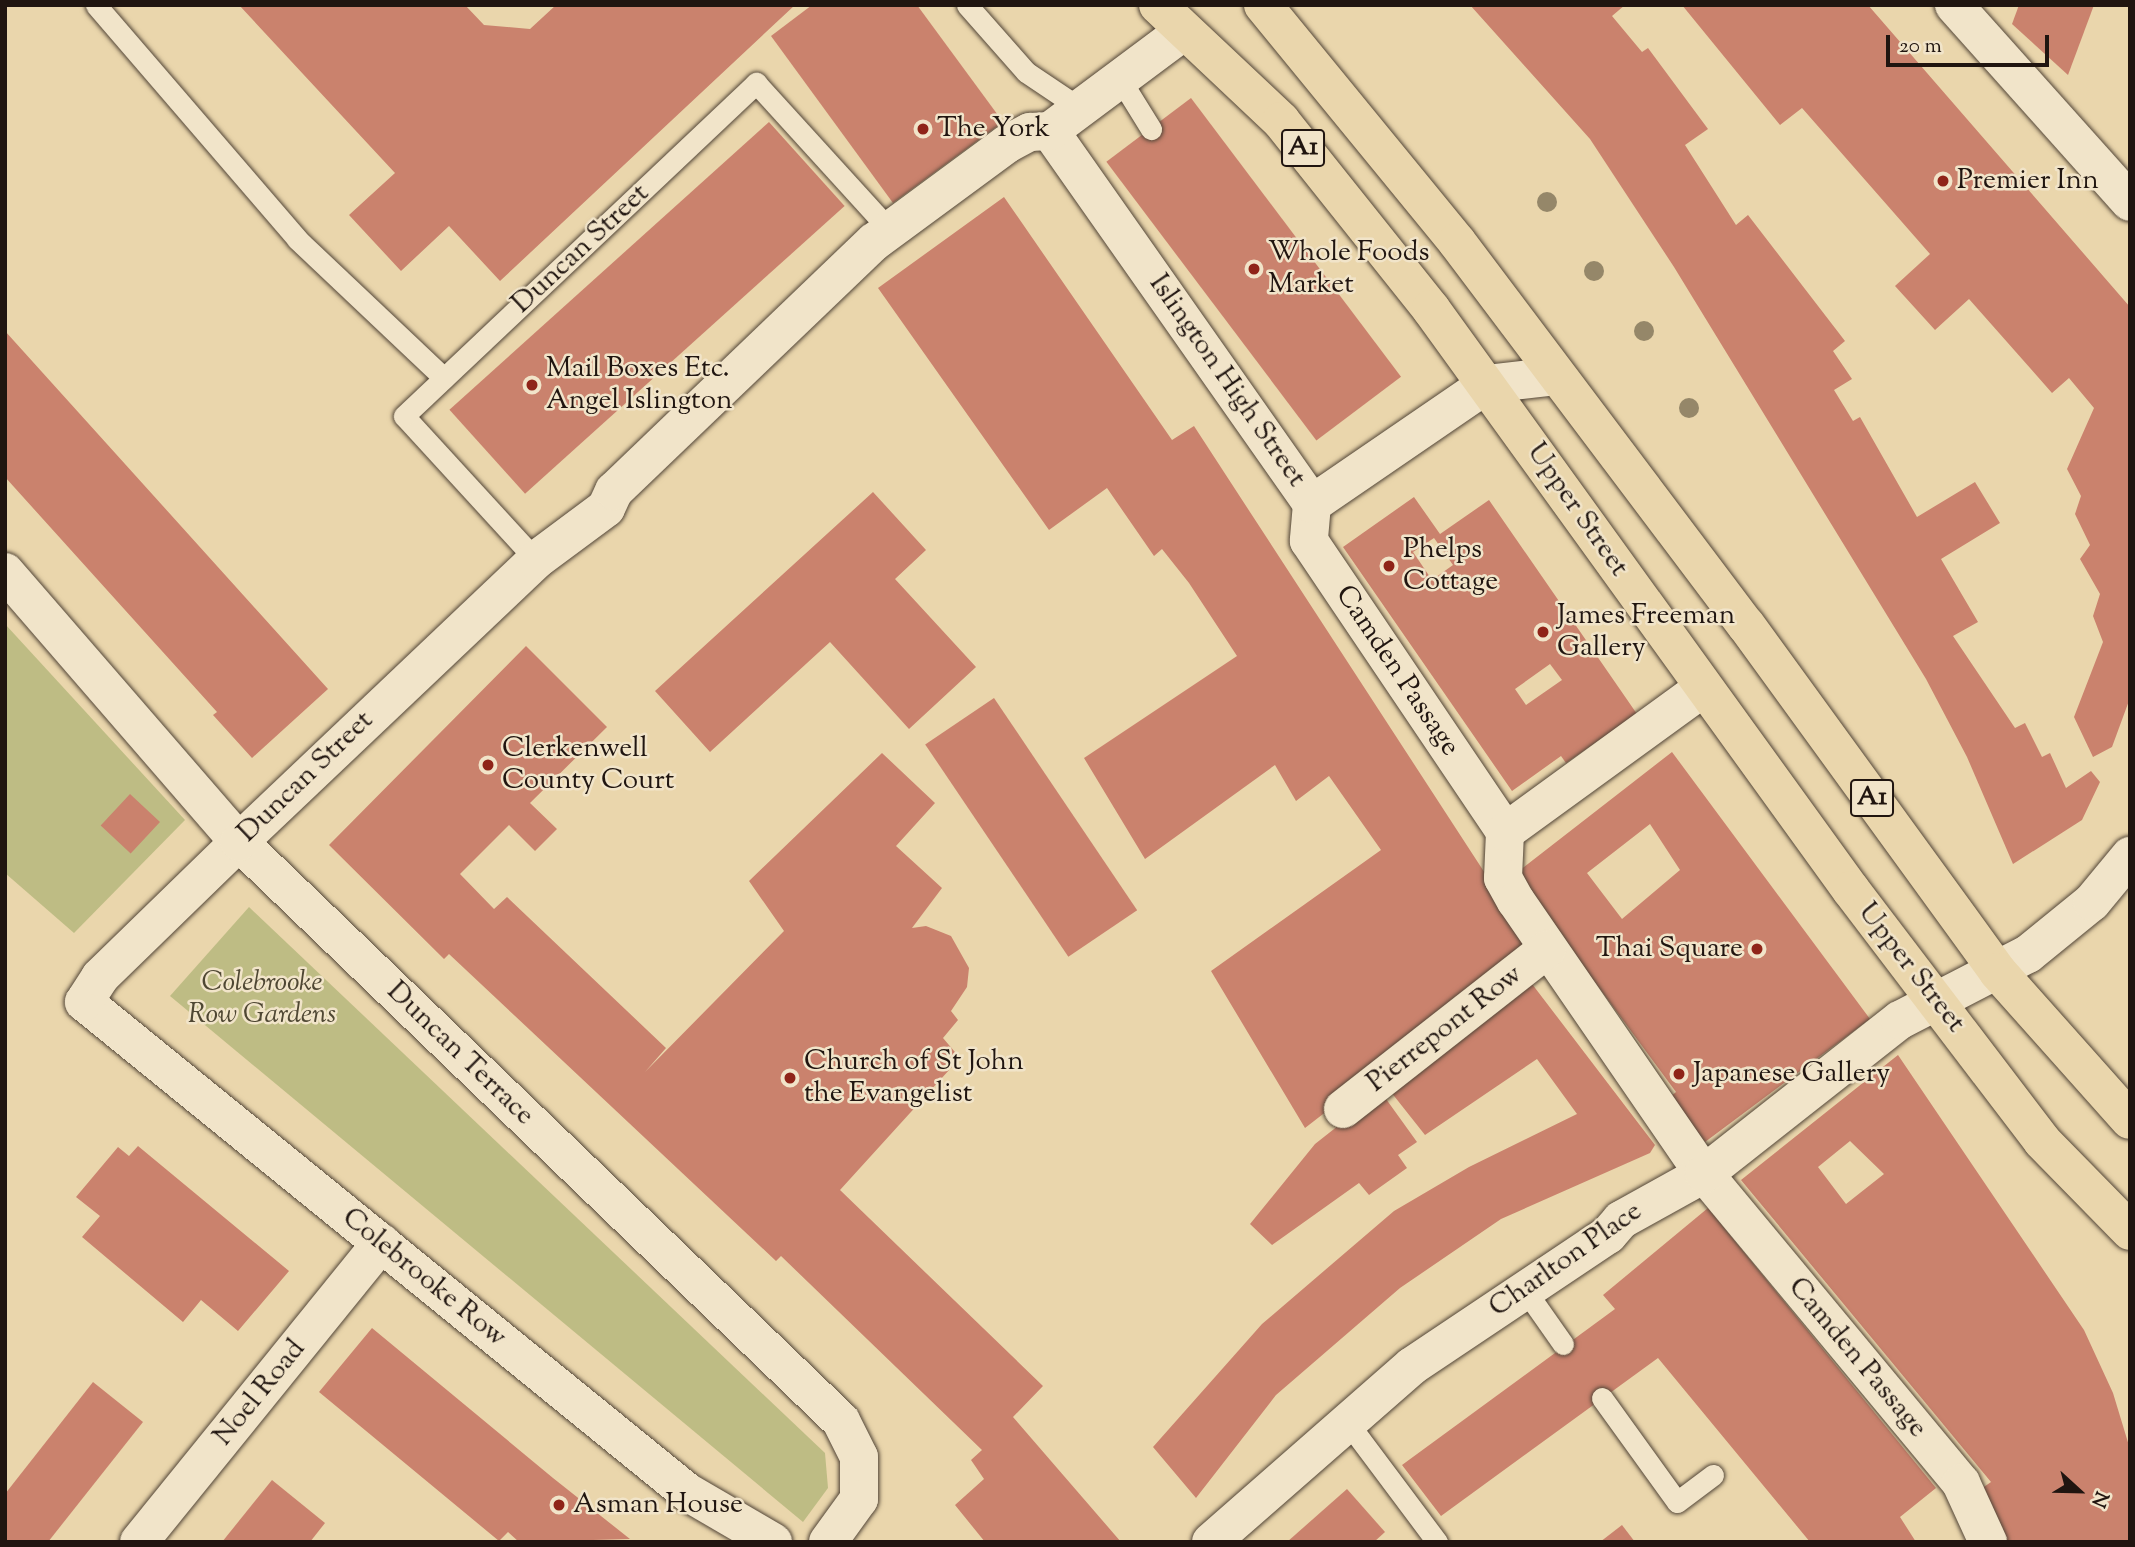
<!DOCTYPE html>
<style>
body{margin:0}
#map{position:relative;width:2135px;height:1547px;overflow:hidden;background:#ead6ac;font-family:"Sorts Mill Goudy",serif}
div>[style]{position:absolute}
.green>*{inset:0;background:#bebc84}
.building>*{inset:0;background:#ca826d;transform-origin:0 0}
.roads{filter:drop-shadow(0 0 2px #524537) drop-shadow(0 0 2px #524537)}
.lane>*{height:21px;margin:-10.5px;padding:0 10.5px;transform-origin:10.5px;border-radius:10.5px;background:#f1e4c9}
.street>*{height:38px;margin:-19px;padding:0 19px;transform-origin:19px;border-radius:19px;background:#f1e4c9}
.highway>*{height:38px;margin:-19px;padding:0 19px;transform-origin:19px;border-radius:19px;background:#ead6ac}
.trees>*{width:20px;height:20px;margin:-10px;border-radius:50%;background:#958769}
.dots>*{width:19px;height:19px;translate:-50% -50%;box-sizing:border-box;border:4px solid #f1e4c9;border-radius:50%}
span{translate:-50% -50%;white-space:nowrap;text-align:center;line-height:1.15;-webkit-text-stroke:5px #f1e4c9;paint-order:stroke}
.shield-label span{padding:2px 5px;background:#f1e4c9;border:2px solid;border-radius:5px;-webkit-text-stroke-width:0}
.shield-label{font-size:26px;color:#201510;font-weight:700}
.poi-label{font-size:28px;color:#201510}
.left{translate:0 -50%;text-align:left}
.right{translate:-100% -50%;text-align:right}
.street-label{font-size:28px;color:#201510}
.park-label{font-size:28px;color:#4f4733;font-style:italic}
.frame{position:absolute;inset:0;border:7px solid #201510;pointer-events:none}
.north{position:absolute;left:2044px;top:1456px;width:70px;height:70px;-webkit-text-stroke:5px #f1e4c9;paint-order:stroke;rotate:112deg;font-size:19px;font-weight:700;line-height:28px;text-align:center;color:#201510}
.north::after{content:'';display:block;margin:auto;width:24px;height:32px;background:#201510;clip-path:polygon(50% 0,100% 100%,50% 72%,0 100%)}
.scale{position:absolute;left:1886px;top:35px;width:163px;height:32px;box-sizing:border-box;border:4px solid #201510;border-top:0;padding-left:9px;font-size:21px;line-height:24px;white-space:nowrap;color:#201510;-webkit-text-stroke:5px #f1e4c9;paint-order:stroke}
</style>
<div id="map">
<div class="green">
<div style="clip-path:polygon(5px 624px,185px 820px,74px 933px,5px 873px)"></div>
<div style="clip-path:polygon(249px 907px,825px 1453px,828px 1488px,803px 1522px,170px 996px)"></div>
</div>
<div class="building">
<div style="clip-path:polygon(239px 5px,465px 5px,484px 25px,530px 29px,556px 5px,795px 5px,500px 281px,449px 226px,401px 271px,349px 215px,395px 173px)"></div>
<div style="clip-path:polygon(812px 5px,917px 5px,1003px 122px,893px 203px,771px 36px)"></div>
<div style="clip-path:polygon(1470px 5px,1625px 5px,1612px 16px,1642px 52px,1648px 48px,1708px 129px,1685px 145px,1736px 225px,1748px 215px,1845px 341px,1833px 351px,1852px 379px,1834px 390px,1853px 421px,1860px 417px,1917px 517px,1975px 482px,2000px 523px,1941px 559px,1978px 622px,1953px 636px,2015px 728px,2025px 723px,2042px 757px,2050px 753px,2066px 788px,2091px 771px,2100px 782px,2082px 820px,2013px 864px,1967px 757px,1926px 679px,1674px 267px,1590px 139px)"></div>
<div style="clip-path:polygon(1682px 5px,1868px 5px,2130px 307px,2130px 698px,2112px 747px,2093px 757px,2074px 717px,2103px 642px,2093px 616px,2100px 594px,2080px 559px,2090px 545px,2075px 514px,2081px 496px,2067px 469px,2094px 408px,2069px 378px,2052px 393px,1969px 299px,1935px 330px,1895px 286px,1930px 254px,1802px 108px,1780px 125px)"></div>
<div style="clip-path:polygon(2019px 5px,2094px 5px,2068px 75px,2012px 24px)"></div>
<div style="left:1191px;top:98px;width:349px;height:106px;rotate:53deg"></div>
<div style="left:769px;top:122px;width:113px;height:430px;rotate:48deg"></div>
<div style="clip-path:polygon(1004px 197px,1172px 440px,1194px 426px,1535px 950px,1305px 1128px,1211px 971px,1381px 850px,1329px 776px,1296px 801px,1275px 765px,1145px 859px,1084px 758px,1237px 656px,1189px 583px,1162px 549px,1154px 556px,1107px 488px,1049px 530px,878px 288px)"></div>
<div style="clip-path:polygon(5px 331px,328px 689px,252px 758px,213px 715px,217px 712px,5px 477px)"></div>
<div style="clip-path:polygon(873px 492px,926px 550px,895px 579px,976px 667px,909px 729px,830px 642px,710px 752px,655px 691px)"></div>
<div style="clip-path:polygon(evenodd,1414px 497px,1440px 534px,1489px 500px,1637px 714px,1566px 763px,1561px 756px,1512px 791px,1343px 547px,1414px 497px,1434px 538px,1453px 565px,1432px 580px,1413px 552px,1434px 538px,1414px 497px,1550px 664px,1562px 680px,1526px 705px,1515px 689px,1550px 664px)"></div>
<div style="clip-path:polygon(526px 646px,607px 727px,530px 803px,557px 829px,535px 851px,509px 825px,460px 874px,494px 909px,507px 897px,666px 1048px,645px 1072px,784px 931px,749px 881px,882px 753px,935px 803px,896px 846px,942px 888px,912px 928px,926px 926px,951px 936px,969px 968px,967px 987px,951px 1011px,958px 1020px,943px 1038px,960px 1058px,840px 1190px,1043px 1386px,1013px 1417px,1121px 1542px,985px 1542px,955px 1505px,984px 1479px,971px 1460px,982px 1450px,781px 1256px,776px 1261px,449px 954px,444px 959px,329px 845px)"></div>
<div style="left:994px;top:698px;width:256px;height:83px;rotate:56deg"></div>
<div style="clip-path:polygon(evenodd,1672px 752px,1870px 1019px,1705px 1142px,1670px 1097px,1676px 1092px,1515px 874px,1672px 752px,1650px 824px,1680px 870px,1622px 919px,1587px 873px,1650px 824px)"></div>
<div style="left:130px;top:794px;width:41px;height:43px;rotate:43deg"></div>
<div style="clip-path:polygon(1529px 980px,1655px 1145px,1650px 1153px,1501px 1219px,1400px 1288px,1276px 1395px,1196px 1498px,1153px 1447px,1262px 1324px,1394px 1211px,1469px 1167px,1577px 1114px,1537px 1059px,1425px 1135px,1387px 1087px)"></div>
<div style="clip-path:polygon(evenodd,1898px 1055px,2084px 1330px,2113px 1393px,2130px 1449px,2130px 1542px,2005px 1542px,1978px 1491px,1991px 1482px,1741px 1180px,1898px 1055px,1850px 1141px,1884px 1174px,1846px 1204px,1818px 1167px,1850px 1141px)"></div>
<div style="clip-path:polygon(1381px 1092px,1417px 1142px,1398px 1155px,1407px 1168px,1369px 1195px,1359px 1183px,1272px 1245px,1250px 1224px,1315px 1144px)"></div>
<div style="clip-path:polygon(138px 1146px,289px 1271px,238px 1331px,201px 1300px,183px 1322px,82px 1237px,100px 1216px,76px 1197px,118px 1147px,129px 1156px)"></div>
<div style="clip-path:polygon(1708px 1208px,1936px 1488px,1900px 1517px,1916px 1542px,1810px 1542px,1658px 1358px,1441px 1516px,1402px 1465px,1615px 1309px,1603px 1295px)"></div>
<div style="clip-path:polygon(372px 1328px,553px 1478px,630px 1539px,519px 1542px,508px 1532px,499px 1541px,319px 1392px)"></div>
<div style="clip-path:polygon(93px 1382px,143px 1422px,48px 1542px,5px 1542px,5px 1494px)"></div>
<div style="clip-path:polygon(272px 1480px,325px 1523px,310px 1542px,222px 1542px)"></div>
<div style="clip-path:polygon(1347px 1489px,1385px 1532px,1374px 1542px,1287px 1542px)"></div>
<div style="clip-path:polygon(1622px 1525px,1635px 1542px,1600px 1542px)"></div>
</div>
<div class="roads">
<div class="lane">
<div style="left:96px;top:5px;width:308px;rotate:49.3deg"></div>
<div style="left:297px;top:239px;width:202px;rotate:43.4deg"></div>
<div style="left:967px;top:5px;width:89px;rotate:48.6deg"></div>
<div style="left:1026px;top:72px;width:66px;rotate:33.9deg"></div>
<div style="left:1120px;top:79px;width:59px;rotate:58.2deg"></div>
<div style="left:536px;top:560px;width:195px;rotate:-132.5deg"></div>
<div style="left:404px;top:416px;width:485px;rotate:-43.4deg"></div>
<div style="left:756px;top:83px;width:197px;rotate:47.7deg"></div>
<div style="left:1525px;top:1290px;width:66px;rotate:54.9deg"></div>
<div style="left:1602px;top:1398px;width:128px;rotate:54.2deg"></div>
<div style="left:1677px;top:1502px;width:45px;rotate:-36.9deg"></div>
<div style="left:1348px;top:1423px;width:149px;rotate:53.2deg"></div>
</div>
<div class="street">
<div style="left:1954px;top:5px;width:264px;rotate:48.2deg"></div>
<div style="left:1050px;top:131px;width:456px;rotate:54.9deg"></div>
<div style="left:1312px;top:504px;width:37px;rotate:95deg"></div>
<div style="left:1309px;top:541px;width:351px;rotate:56deg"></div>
<div style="left:1505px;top:832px;width:46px;rotate:92.5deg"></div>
<div style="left:1503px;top:878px;width:26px;rotate:61deg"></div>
<div style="left:1516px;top:901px;width:319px;rotate:55.5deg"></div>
<div style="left:1312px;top:504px;width:212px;rotate:-34.4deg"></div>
<div style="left:1487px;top:384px;width:70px;rotate:-6.5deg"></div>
<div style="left:5px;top:572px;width:357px;rotate:49.1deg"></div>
<div style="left:239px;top:842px;width:835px;rotate:43.88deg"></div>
<div style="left:841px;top:1421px;width:40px;rotate:63.4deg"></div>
<div style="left:859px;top:1457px;width:42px;rotate:90deg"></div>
<div style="left:859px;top:1499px;width:53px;rotate:125.8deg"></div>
<div style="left:1505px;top:832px;width:243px;rotate:-36deg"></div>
<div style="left:1343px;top:1109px;width:259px;rotate:-38.1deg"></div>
<div style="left:1712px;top:1183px;width:390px;rotate:50.3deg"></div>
<div style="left:1961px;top:1483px;width:65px;rotate:65.4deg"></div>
<div style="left:139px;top:1542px;width:385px;rotate:-51deg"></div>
<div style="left:773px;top:1542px;width:99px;rotate:-149.8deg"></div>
<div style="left:687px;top:1492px;width:777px;rotate:-140.9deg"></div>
<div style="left:84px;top:1002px;width:30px;rotate:-57deg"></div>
<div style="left:100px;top:977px;width:194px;rotate:-44.2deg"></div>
<div style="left:239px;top:842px;width:410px;rotate:-43.5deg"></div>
<div style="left:536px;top:560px;width:87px;rotate:-36.6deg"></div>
<div style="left:606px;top:508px;width:19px;rotate:-65deg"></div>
<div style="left:614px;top:491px;width:360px;rotate:-43.8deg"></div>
<div style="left:874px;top:242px;width:165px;rotate:-36.4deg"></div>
<div style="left:1007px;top:144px;width:26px;rotate:-28deg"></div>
<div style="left:1030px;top:132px;width:20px;rotate:-3deg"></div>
<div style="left:1050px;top:131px;width:166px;rotate:-36.7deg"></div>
<div style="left:1211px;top:1542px;width:267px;rotate:-41.2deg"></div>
<div style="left:1412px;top:1366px;width:236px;rotate:-33.8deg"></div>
<div style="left:1608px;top:1235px;width:20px;rotate:-49deg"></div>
<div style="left:1621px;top:1220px;width:95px;rotate:-29deg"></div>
<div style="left:1704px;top:1174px;width:249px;rotate:-38.2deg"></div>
<div style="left:1900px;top:1020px;width:144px;rotate:-27.3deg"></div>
<div style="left:2028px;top:954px;width:82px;rotate:-39.1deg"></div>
<div style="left:2092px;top:902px;width:60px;rotate:-50.4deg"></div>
</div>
<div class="highway">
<div style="left:1158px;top:5px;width:169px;rotate:43.3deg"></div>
<div style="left:1281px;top:121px;width:241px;rotate:51.4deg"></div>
<div style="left:1431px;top:309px;width:717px;rotate:54.14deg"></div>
<div style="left:1851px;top:890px;width:315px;rotate:52.7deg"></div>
<div style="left:2042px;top:1141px;width:126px;rotate:45.6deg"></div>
<div style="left:1263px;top:5px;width:306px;rotate:50.7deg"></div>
<div style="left:1457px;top:242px;width:480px;rotate:53deg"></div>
<div style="left:1746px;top:625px;width:429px;rotate:54deg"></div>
<div style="left:1998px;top:972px;width:198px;rotate:48.3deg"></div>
</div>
</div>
<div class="trees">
<div style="left:1547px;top:202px"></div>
<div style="left:1594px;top:271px"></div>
<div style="left:1644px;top:331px"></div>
<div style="left:1689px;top:408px"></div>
</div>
<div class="dots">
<div style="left:923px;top:129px;background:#8f2418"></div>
<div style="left:1943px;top:181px;background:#8f2418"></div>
<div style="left:1254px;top:269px;background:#8f2418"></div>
<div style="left:532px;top:385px;background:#8f2418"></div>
<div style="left:1389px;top:566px;background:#8f2418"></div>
<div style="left:1543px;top:632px;background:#8f2418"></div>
<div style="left:488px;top:765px;background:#8f2418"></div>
<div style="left:1757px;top:949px;background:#8f2418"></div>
<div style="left:1679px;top:1074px;background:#8f2418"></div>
<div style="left:790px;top:1078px;background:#8f2418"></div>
<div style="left:559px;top:1505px;background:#8f2418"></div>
</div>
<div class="shield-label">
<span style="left:1303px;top:148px">A1</span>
<span style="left:1872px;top:798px">A1</span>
</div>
<div class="poi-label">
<span class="left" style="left:937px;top:129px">The York</span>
<span class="left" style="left:1957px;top:181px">Premier Inn</span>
<span class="left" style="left:1268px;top:269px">Whole Foods<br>Market</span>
<span class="left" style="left:546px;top:385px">Mail Boxes Etc.<br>Angel Islington</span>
<span class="left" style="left:1403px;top:566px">Phelps<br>Cottage</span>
<span class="left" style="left:1557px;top:632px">James Freeman<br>Gallery</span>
<span class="left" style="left:502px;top:765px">Clerkenwell<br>County Court</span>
<span class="right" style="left:1743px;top:949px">Thai Square</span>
<span class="left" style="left:804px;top:1078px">Church of St John<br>the Evangelist</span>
<span class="left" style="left:1693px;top:1074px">Japanese Gallery</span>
<span class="left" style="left:573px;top:1505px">Asman House</span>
</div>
<div class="street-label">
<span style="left:581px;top:249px;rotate:-43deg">Duncan Street</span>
<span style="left:1227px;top:381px;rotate:55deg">Islington High Street</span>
<span style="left:1577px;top:510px;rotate:55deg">Upper Street</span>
<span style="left:1397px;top:671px;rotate:56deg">Camden Passage</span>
<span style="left:306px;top:777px;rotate:-44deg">Duncan Street</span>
<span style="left:1911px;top:968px;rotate:52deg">Upper Street</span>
<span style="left:1445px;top:1029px;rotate:-38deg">Pierrepont Row</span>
<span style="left:460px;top:1054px;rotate:44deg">Duncan Terrace</span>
<span style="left:1566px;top:1260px;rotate:-35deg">Charlton Place</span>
<span style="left:424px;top:1278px;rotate:39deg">Colebrooke Row</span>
<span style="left:1857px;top:1358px;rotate:50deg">Camden Passage</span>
<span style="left:260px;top:1393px;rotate:-51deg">Noel Road</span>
</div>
<div class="park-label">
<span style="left:262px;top:999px">Colebrooke<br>Row Gardens</span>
</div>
<div class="frame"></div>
<div class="north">N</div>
<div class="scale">20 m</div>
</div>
